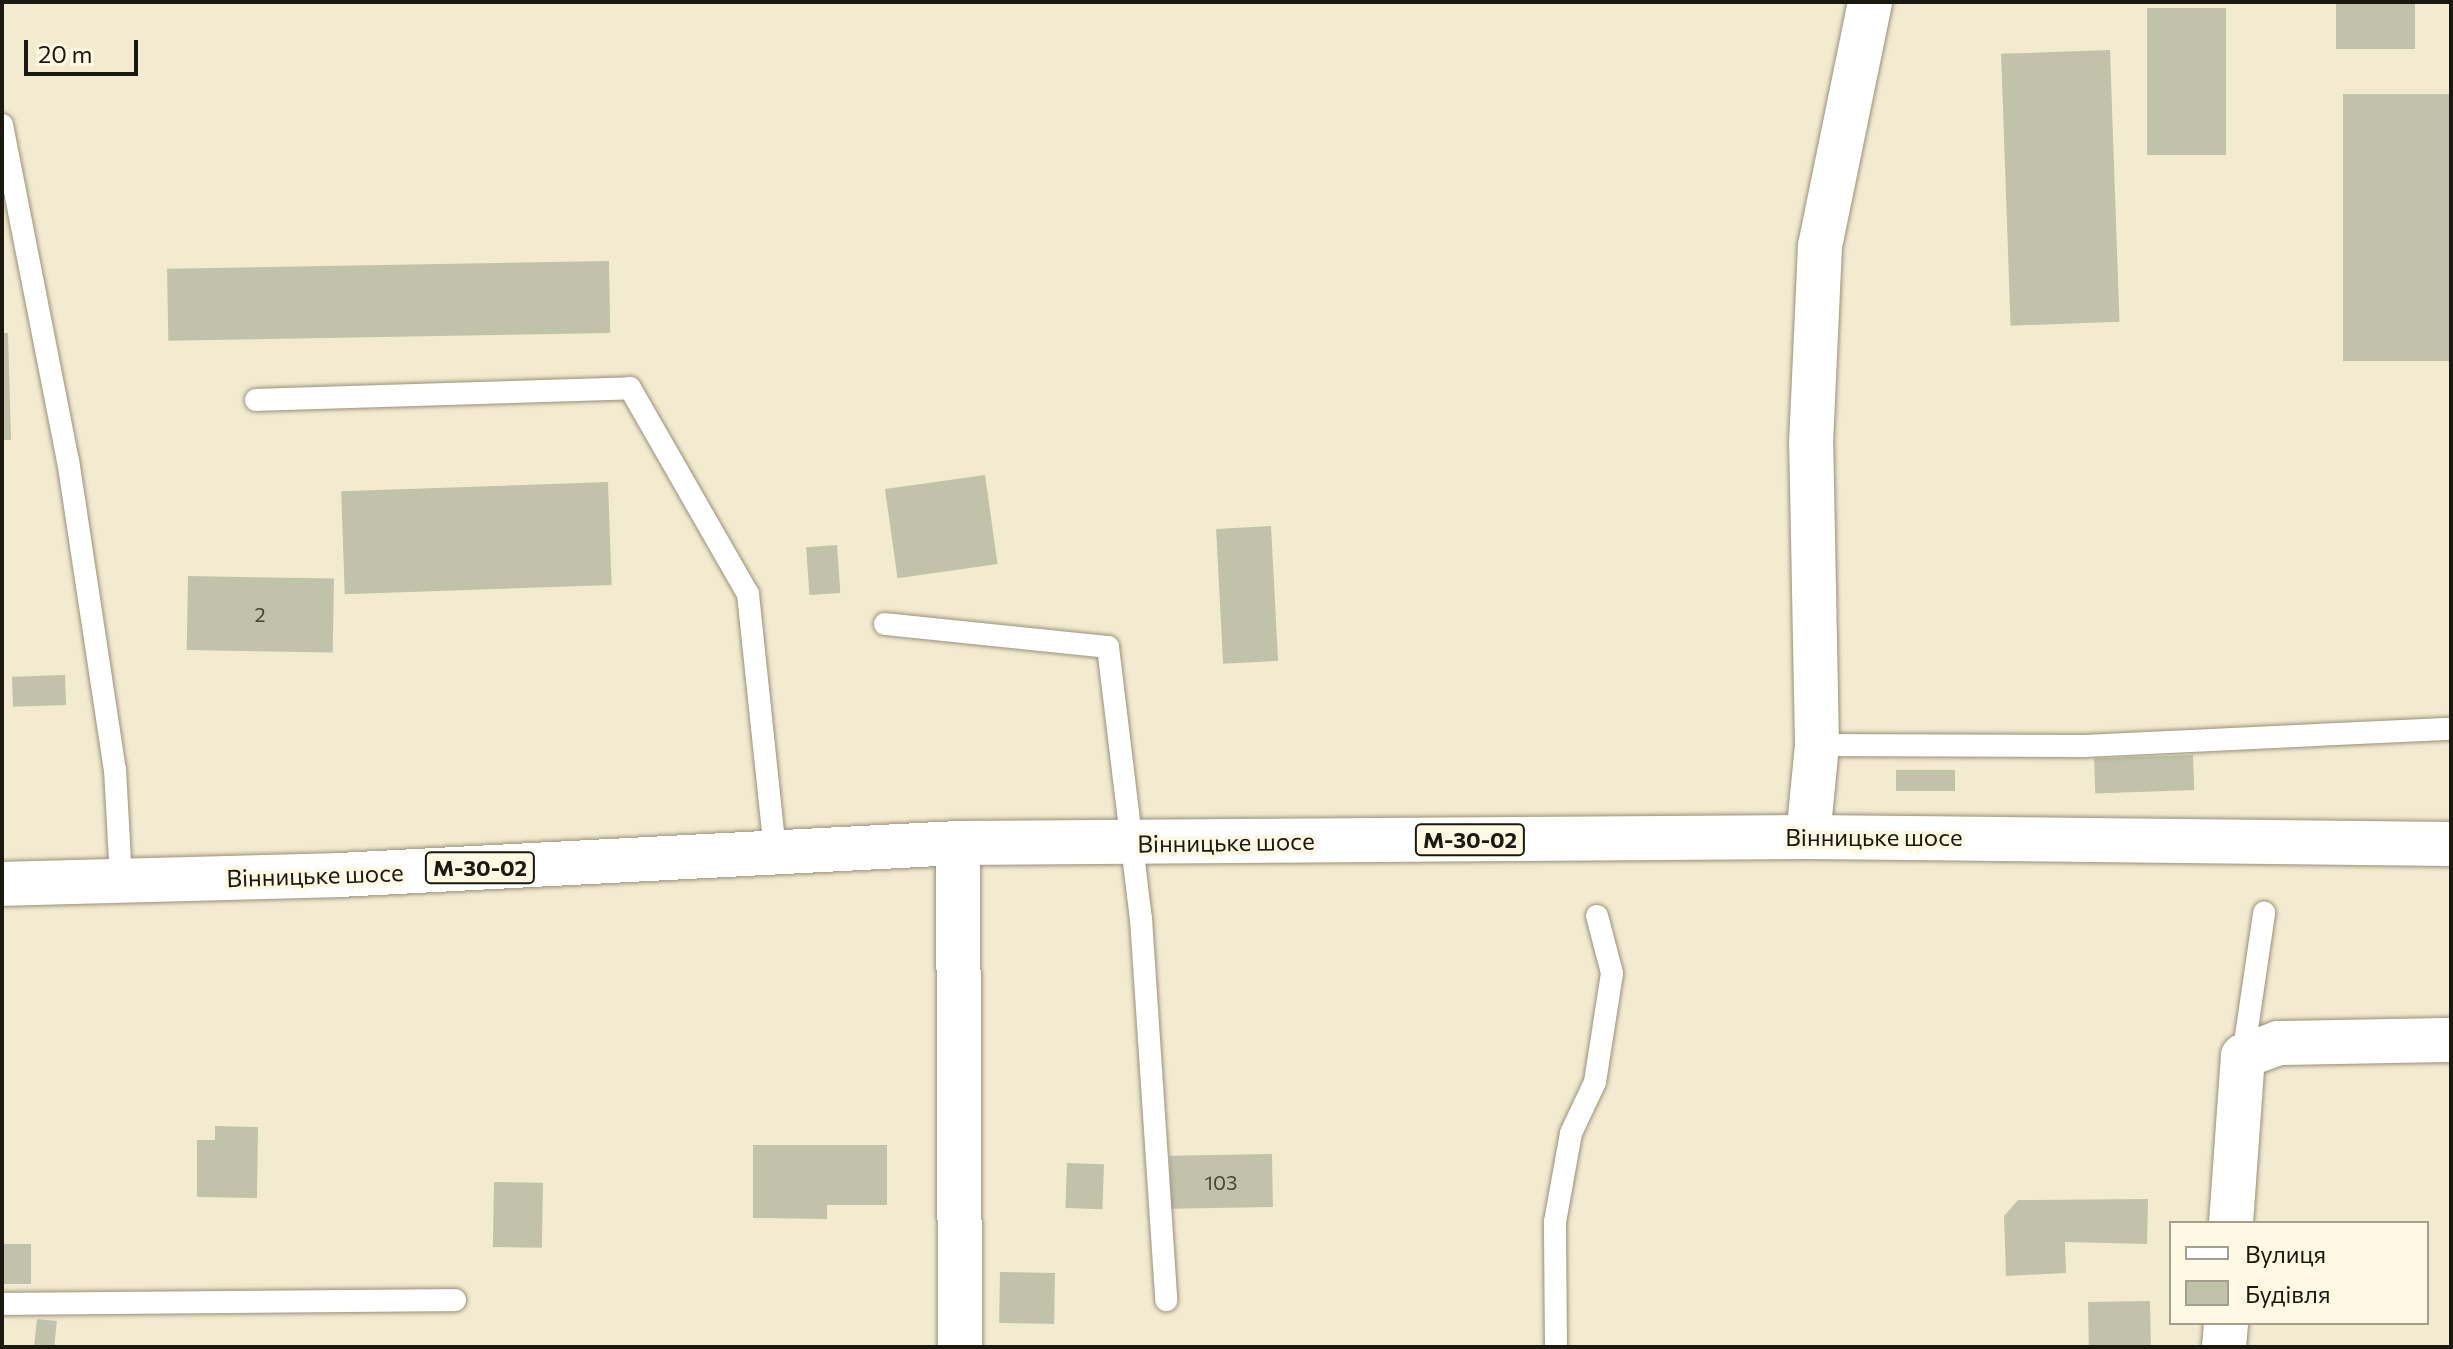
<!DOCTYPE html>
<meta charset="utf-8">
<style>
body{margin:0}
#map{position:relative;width:2453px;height:1349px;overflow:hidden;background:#f3ebd0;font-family:Commissioner,sans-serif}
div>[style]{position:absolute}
.building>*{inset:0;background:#c0c3a9;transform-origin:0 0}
.roads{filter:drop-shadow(0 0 2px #989179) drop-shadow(0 0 2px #989179)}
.service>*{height:22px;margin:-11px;padding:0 11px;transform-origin:11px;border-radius:11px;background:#fff}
.minor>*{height:44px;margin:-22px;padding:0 22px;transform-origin:22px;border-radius:22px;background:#fff}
.primary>*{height:44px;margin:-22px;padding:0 22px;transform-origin:22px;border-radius:22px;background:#fff}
span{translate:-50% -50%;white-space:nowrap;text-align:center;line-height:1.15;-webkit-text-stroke:7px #fff8e3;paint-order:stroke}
.number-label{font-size:20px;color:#444336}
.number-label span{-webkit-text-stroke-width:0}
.shield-label span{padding:2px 6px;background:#fff8e3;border:2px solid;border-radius:6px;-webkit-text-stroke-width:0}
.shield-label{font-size:22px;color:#1b180f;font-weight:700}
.street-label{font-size:24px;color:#1b180f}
.frame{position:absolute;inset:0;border:4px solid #1b180f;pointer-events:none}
.legend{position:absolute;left:2169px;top:1221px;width:260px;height:104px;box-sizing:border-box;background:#fff8e3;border:2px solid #a49e8e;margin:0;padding:10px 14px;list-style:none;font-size:24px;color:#1b180f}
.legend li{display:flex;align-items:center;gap:16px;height:40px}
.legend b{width:40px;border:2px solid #a49e8e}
.scale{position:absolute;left:24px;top:40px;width:114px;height:36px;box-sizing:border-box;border:4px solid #1b180f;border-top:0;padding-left:10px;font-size:24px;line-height:28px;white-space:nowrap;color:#1b180f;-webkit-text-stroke:6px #fff8e3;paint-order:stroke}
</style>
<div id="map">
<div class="building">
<div style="left:2336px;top:2px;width:79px;height:47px"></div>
<div style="left:2147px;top:8px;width:79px;height:147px"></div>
<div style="left:2110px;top:50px;width:272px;height:109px;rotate:88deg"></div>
<div style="left:2451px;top:94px;width:267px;height:108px;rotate:90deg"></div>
<div style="left:609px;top:261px;width:72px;height:442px;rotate:89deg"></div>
<div style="clip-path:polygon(2px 333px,8px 333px,11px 440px,2px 440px)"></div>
<div style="left:985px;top:475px;width:90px;height:101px;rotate:82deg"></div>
<div style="left:608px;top:482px;width:103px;height:267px;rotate:88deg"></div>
<div style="left:1271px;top:526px;width:135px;height:55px;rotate:87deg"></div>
<div style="left:837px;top:545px;width:48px;height:31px;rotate:86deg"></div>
<div style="left:188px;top:576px;width:146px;height:74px;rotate:1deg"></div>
<div style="left:65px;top:675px;width:30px;height:53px;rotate:88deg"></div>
<div style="left:2193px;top:755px;width:35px;height:99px;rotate:88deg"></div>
<div style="left:1955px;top:770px;width:21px;height:59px;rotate:90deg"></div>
<div style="clip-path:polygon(215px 1126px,258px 1127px,257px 1198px,197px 1197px,197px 1140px,215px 1140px)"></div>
<div style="clip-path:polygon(753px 1145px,887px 1145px,887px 1205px,827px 1205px,827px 1219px,753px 1218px)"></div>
<div style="left:1272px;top:1154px;width:53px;height:102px;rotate:89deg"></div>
<div style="left:1067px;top:1163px;width:37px;height:45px;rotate:2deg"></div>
<div style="left:494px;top:1182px;width:49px;height:65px;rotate:1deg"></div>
<div style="clip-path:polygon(2148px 1199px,2147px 1244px,2065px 1242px,2066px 1273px,2006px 1276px,2004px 1216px,2018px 1200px)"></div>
<div style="left:2px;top:1244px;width:29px;height:40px"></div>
<div style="left:1000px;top:1272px;width:55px;height:51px;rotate:1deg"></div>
<div style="left:2150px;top:1301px;width:46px;height:62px;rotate:89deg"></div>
<div style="left:37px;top:1319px;width:20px;height:27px;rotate:6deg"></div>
</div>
<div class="roads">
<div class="service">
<div style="left:2px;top:125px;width:341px;rotate:78.9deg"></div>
<div style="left:68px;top:460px;width:313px;rotate:81.4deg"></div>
<div style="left:115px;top:769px;width:112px;rotate:86.9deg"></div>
<div style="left:256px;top:400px;width:374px;rotate:-1.8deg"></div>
<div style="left:630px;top:388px;width:237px;rotate:60.2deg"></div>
<div style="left:748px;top:594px;width:259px;rotate:84deg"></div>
<div style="left:885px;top:624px;width:224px;rotate:5.9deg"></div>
<div style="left:1108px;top:647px;width:274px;rotate:83.1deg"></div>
<div style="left:1141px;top:919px;width:382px;rotate:86.2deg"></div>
<div style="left:1817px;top:745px;width:267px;rotate:0.2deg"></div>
<div style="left:2084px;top:746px;width:367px;rotate:-2.7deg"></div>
<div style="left:2243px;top:1056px;width:145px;rotate:-81.6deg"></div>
<div style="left:2px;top:1304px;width:453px;rotate:-0.5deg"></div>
<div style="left:1556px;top:1347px;width:125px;rotate:-90.5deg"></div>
<div style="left:1555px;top:1222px;width:90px;rotate:-79.8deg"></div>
<div style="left:1571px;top:1133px;width:56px;rotate:-64.8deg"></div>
<div style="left:1595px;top:1082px;width:110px;rotate:-81.1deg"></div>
<div style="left:1612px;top:973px;width:59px;rotate:-104.7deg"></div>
</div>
<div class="minor">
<div style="left:1808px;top:837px;width:92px;rotate:-84.4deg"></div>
<div style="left:1817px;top:745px;width:301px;rotate:-91.1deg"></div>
<div style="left:1811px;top:444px;width:198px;rotate:-87.4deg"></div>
<div style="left:1820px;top:246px;width:249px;rotate:-78.4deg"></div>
<div style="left:958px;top:843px;width:504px;rotate:89.77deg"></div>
<div style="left:2231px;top:1223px;width:167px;rotate:-85.9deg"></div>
<div style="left:2243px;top:1056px;width:37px;rotate:-20deg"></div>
<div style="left:2278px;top:1043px;width:173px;rotate:-1deg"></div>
<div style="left:2224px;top:1347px;width:24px;rotate:-85deg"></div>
</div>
<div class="primary">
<div style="left:2px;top:884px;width:337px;rotate:-1.5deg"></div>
<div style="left:339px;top:875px;width:620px;rotate:-2.96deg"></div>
<div style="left:958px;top:843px;width:850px;rotate:-0.4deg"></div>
<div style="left:1808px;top:837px;width:643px;rotate:0.62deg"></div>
</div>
</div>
<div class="number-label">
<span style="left:260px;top:614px">2</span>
<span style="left:1221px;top:1182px">103</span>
</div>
<div class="shield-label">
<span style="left:1470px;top:840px">М-30-02</span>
<span style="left:480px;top:868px">М-30-02</span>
</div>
<div class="street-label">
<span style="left:1874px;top:837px">Вінницьке шосе</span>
<span style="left:1226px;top:842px;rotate:-1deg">Вінницьке шосе</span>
<span style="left:315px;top:875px;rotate:-2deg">Вінницьке шосе</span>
</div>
<div class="frame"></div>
<ul class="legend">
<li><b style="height:10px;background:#fff"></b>Вулиця</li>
<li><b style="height:22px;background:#c0c3a9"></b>Будівля</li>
</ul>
<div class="scale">20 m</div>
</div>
